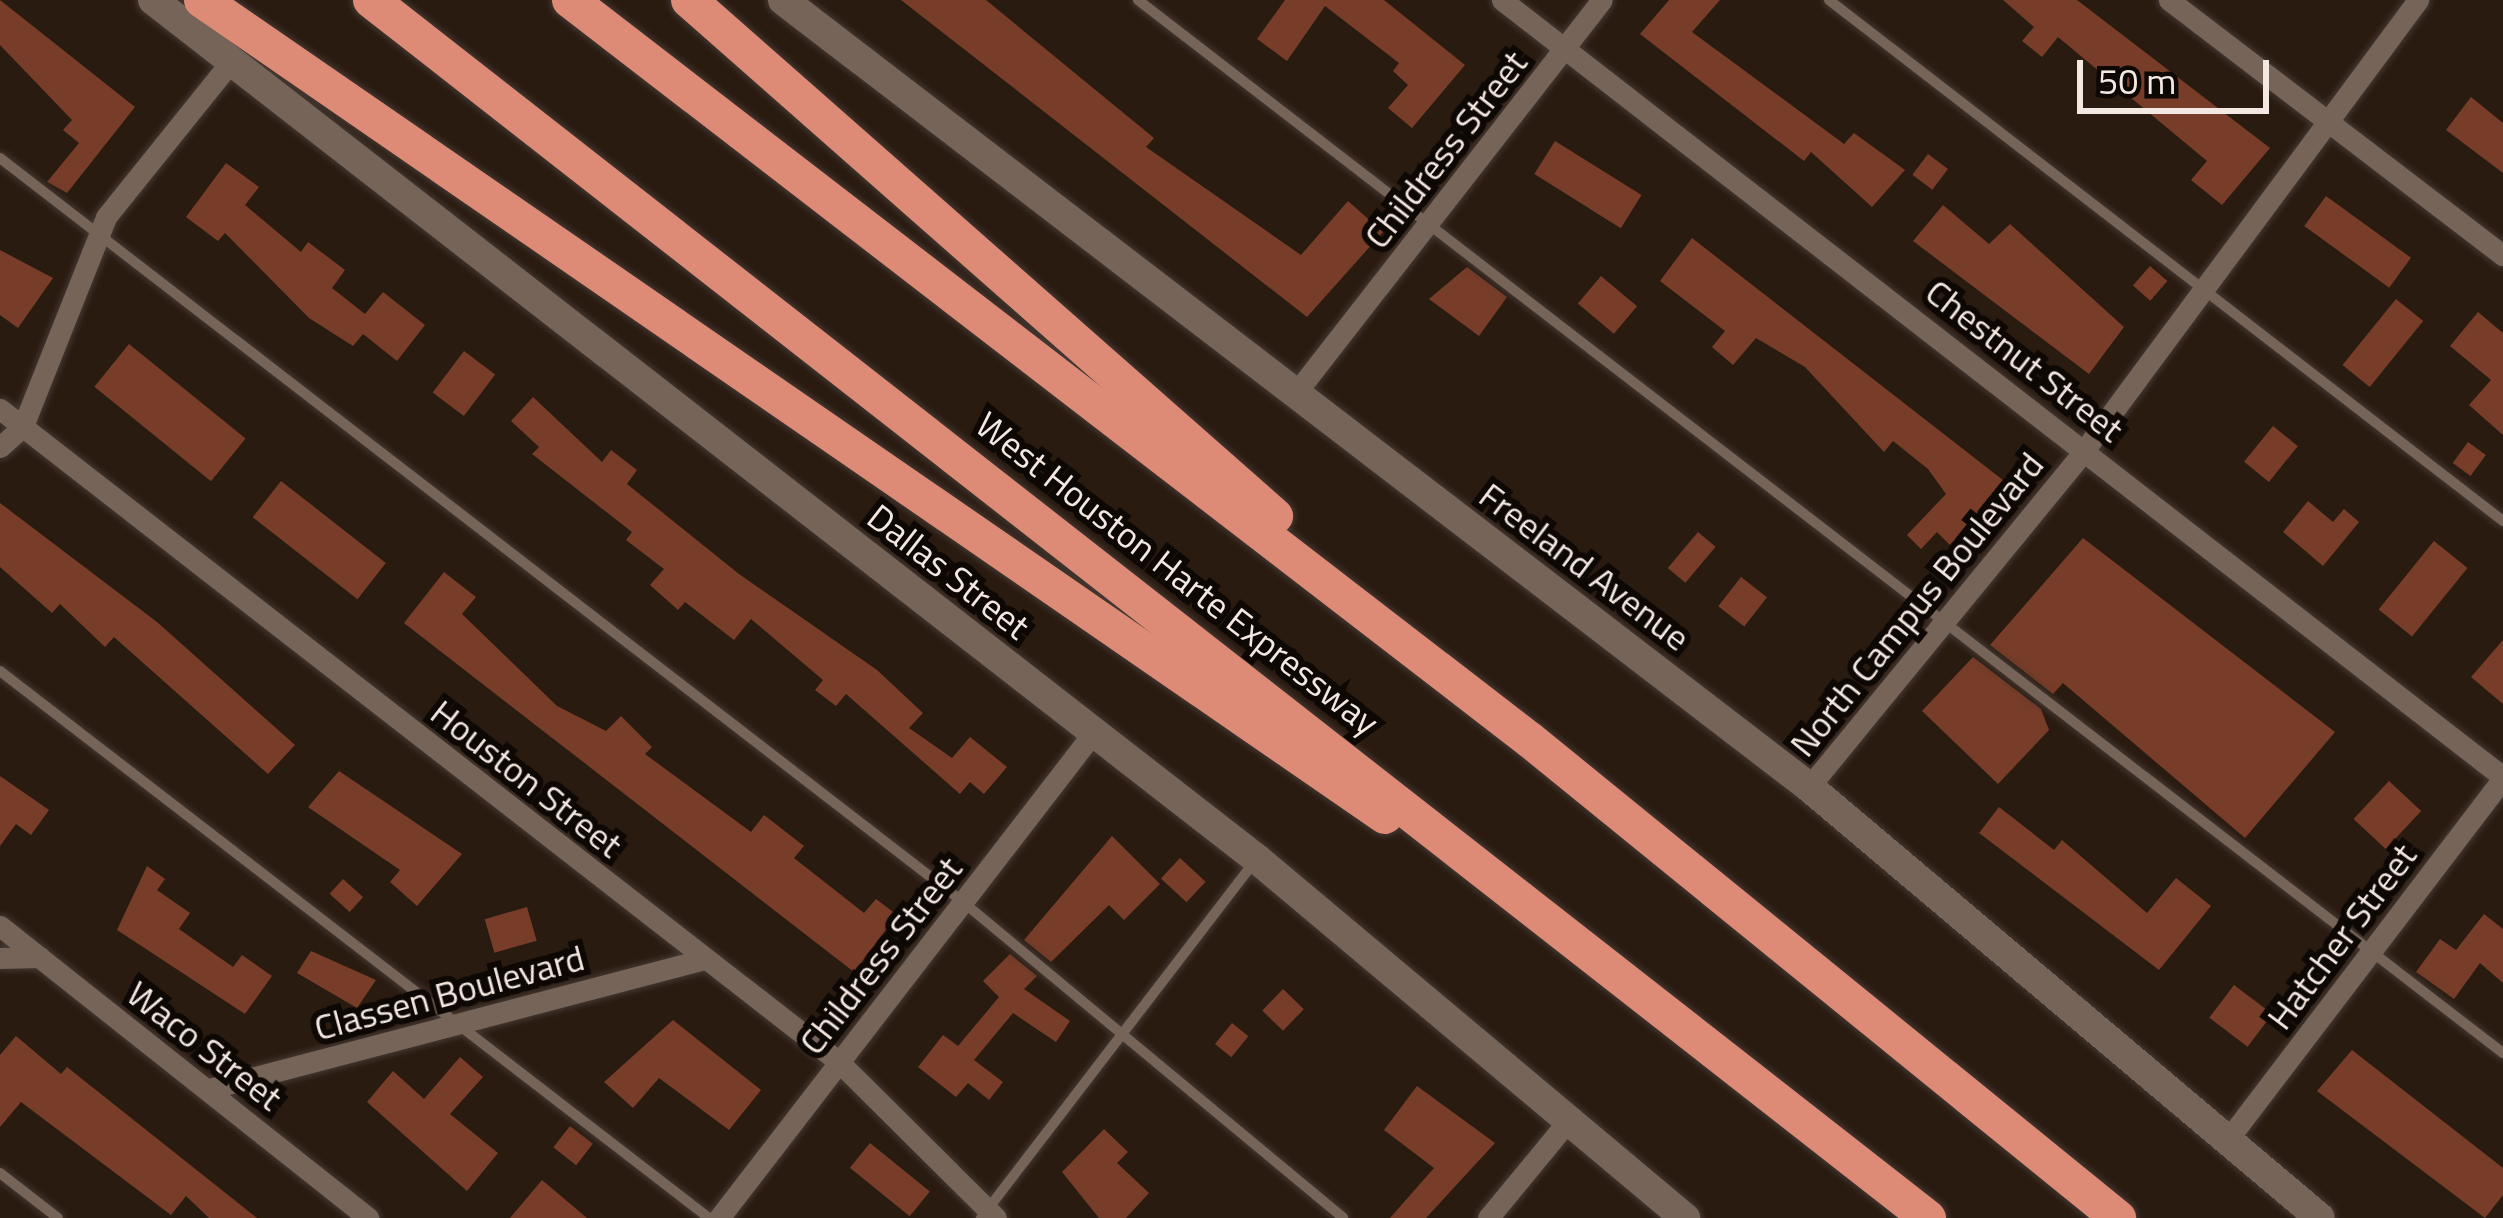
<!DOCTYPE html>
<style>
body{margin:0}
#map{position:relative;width:2503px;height:1218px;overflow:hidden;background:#2a1b11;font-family:"Titillium Web",sans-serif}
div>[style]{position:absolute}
.building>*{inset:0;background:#773d28;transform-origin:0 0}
.roads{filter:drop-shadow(0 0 3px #443832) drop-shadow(0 0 3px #443832)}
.service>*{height:10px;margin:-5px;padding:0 5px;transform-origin:5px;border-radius:5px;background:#776458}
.minor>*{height:21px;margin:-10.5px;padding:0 10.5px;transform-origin:10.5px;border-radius:10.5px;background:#776458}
.secondary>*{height:30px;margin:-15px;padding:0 15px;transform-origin:15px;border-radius:15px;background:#776458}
.motorway>*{height:36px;margin:-18px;padding:0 18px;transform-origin:18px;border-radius:18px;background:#dd8b77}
span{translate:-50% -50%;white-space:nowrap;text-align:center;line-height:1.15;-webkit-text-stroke:12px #0e0804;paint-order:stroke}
.street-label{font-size:36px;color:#f4e9e2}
.scale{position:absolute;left:2077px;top:60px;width:192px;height:54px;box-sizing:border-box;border:6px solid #f4e9e2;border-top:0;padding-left:15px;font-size:36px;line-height:42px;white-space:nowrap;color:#f4e9e2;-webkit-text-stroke:9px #0e0804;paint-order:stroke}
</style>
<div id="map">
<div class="building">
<div style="clip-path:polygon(0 0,135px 107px,67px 193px,47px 182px,79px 143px,63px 130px,72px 120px,0 45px)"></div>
<div style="clip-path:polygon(901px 0,986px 0,1154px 138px,1146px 147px,1301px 255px,1348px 201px,1383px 232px,1307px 317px)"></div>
<div style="clip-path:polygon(1285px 0,1384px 0,1465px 65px,1412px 128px,1388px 108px,1408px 85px,1393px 71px,1399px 63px,1325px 6px,1287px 61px,1257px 39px)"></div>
<div style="clip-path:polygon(1669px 0,1720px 0,1692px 32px,1844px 144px,1854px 133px,1905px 170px,1872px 207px,1811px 152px,1804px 161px,1640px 34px)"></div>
<div style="clip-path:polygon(2003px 0,2077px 0,2270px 148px,2222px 205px,2191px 180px,2207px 161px,2058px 37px,2042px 57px,2022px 41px,2034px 27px)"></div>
<div style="clip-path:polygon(2471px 97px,2503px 123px,2503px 173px,2446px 130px)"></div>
<div style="left:1555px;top:141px;width:102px;height:39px;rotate:32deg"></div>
<div style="left:1928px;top:154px;width:25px;height:26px;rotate:37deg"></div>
<div style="clip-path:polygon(226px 163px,259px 187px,245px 205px,301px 252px,308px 242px,345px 270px,332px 288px,365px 314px,383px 292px,425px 325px,397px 361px,363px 334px,353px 346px,309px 318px,225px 233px,218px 241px,186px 217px)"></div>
<div style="left:2326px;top:196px;width:105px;height:37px;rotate:36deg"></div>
<div style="clip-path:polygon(1943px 205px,1989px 244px,2010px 224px,2124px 327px,2089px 374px,1913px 241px)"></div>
<div style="clip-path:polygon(1692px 238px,2008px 484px,1950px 545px,1937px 532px,1921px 549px,1907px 535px,1946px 494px,1928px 469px,1893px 441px,1884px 452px,1805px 367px,1756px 338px,1733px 365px,1712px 347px,1725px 331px,1660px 281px)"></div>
<div style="clip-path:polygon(0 250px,53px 278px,18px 328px,0 315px)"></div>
<div style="left:2150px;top:266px;width:23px;height:26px;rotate:41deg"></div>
<div style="clip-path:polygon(1467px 267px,1507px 297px,1479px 336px,1429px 299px)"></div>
<div style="left:1601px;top:276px;width:47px;height:36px;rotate:40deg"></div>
<div style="left:2396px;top:299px;width:35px;height:85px;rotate:39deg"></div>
<div style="clip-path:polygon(2478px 312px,2503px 333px,2503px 435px,2469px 405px,2491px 380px,2450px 346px)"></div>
<div style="left:129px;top:344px;width:150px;height:55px;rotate:39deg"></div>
<div style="left:464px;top:351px;width:39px;height:52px;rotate:37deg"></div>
<div style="clip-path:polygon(533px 397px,602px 462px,611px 450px,637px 470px,627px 484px,739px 574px,877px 670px,923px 713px,909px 728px,952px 758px,970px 737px,1007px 767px,984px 794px,970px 782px,960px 794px,846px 694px,836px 706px,815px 690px,823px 680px,751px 619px,734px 640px,685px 602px,678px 610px,650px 585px,664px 569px,626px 540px,632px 532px,532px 454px,539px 447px,511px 421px)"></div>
<div style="left:2273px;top:426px;width:32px;height:46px;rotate:39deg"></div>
<div style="left:2468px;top:442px;width:22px;height:26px;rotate:36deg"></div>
<div style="left:281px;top:481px;width:133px;height:46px;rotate:38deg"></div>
<div style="clip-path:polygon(2308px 501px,2333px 522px,2344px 509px,2359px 522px,2323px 566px,2283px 532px)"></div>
<div style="clip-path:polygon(0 503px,157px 622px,295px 745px,268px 774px,114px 637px,105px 647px,60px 604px,52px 613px,0 567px)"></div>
<div style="left:1698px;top:532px;width:23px;height:47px;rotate:40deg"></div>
<div style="clip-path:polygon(2083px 538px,2335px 732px,2245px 838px,2063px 683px,2053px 694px,1990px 645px)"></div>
<div style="left:2434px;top:541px;width:43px;height:88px;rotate:39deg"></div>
<div style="clip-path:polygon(444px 572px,476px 597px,462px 614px,557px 706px,606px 731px,621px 716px,652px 747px,645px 754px,751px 832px,764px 815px,804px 846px,794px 858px,864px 913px,876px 899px,897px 915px,854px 972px,404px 623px)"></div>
<div style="left:1741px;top:577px;width:33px;height:37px;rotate:38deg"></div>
<div style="clip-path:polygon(2503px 640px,2503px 704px,2471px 677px)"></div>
<div style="clip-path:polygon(1973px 657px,2041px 709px,2049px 730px,1998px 784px,1922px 711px)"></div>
<div style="clip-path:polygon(339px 771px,462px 854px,417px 906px,390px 882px,400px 870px,308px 807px)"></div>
<div style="clip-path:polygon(0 776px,49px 810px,31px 835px,16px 824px,0 846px)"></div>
<div style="left:2389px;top:781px;width:44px;height:52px;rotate:43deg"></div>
<div style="clip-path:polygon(1999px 807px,2054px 850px,2062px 840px,2147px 913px,2176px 878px,2211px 906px,2159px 970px,1979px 833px)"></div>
<div style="clip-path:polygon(1112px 836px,1160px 884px,1124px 920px,1109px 905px,1051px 962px,1024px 940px)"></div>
<div style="left:1180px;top:858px;width:35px;height:28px;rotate:43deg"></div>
<div style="clip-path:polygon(147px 866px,165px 879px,157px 890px,190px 913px,179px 929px,233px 967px,242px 955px,272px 976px,245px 1014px,117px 930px)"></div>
<div style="left:343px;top:879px;width:27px;height:20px;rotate:42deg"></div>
<div style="left:527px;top:907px;width:35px;height:44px;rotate:74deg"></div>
<div style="clip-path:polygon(2484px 914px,2503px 929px,2503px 983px,2480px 963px,2454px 999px,2416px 972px,2440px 939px,2456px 950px)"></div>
<div style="clip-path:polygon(311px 951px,376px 980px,357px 1008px,297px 973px)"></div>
<div style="clip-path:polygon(1010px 954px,1037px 976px,1024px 989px,1070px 1021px,1056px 1042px,1013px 1013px,974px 1060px,1003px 1082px,989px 1100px,968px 1083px,956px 1097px,918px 1067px,943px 1035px,958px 1046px,999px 997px,983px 981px)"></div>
<div style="left:2234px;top:985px;width:48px;height:41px;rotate:37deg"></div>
<div style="left:1283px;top:989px;width:29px;height:30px;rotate:44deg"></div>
<div style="clip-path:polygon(673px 1020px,761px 1090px,729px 1130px,659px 1078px,633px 1108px,604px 1082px)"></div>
<div style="left:1232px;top:1023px;width:21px;height:27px;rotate:39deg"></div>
<div style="clip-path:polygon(16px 1036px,61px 1074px,67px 1067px,257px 1218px,209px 1218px,186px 1196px,171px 1215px,21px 1102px,0 1127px,0 1055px)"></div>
<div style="clip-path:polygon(2352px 1050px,2503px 1168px,2503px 1195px,2485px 1218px,2317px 1091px)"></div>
<div style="clip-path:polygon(460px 1057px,483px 1077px,450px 1114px,498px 1153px,467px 1191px,367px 1102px,393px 1071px,424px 1099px)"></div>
<div style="clip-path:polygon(1417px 1086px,1495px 1143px,1426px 1218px,1390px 1218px,1434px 1168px,1384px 1130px)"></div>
<div style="left:570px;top:1126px;width:29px;height:27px;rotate:38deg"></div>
<div style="clip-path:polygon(1104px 1129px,1128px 1152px,1117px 1163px,1149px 1193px,1126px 1218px,1099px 1218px,1062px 1172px)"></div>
<div style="left:870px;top:1143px;width:77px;height:32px;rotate:39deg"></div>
<div style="clip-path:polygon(542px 1180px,587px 1218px,510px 1218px)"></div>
</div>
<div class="roads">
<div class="service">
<div style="left:1138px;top:0;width:1724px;rotate:37.65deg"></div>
<div style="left:1829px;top:0;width:852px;rotate:37.7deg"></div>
<div style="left:0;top:158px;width:1217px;rotate:37.69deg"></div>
<div style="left:963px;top:902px;width:494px;rotate:39.7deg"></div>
<div style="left:0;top:671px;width:895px;rotate:37.65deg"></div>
<div style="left:0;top:1173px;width:73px;rotate:37.8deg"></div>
<div style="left:981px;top:1218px;width:446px;rotate:-52.5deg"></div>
</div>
<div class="minor">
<div style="left:1502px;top:0;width:1267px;rotate:37.82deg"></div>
<div style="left:2169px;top:0;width:420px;rotate:37.4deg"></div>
<div style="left:1295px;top:394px;width:499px;rotate:-52.1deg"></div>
<div style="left:0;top:409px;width:1063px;rotate:37.89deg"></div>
<div style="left:839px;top:1062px;width:221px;rotate:44.8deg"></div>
<div style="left:0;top:447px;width:31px;rotate:-42deg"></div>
<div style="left:23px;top:426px;width:225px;rotate:-68.3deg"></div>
<div style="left:106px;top:217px;width:198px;rotate:-51.2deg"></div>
<div style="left:1809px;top:787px;width:438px;rotate:-50.7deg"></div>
<div style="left:2086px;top:448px;width:558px;rotate:-53.46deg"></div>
<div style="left:0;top:926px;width:470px;rotate:38.4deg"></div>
<div style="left:0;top:958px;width:40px;rotate:-1.4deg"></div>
<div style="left:209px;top:1089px;width:513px;rotate:-14.69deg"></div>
<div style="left:2232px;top:1134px;width:447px;rotate:-52.7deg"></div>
<div style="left:719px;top:1218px;width:612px;rotate:-52.36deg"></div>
<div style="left:1488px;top:1218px;width:124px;rotate:-50.5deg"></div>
</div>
<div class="secondary">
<div style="left:153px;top:0;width:1399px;rotate:37.89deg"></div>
<div style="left:1257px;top:859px;width:559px;rotate:39.99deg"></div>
<div style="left:783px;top:0;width:1293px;rotate:37.49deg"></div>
<div style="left:1809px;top:787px;width:668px;rotate:40.15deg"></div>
</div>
<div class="motorway">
<div style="left:202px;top:0;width:1437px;rotate:34.6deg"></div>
<div style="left:371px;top:0;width:1977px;rotate:38.04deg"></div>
<div style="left:570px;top:0;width:1212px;rotate:37.63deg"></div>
<div style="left:1530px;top:740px;width:758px;rotate:39.11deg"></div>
<div style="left:689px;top:0;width:781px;rotate:41.37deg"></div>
</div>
</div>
<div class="street-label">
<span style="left:1445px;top:149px;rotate:-52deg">Childress Street</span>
<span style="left:2025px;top:360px;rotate:38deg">Chestnut Street</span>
<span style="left:1585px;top:566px;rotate:37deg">Freeland Avenue</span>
<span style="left:949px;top:571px;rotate:38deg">Dallas Street</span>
<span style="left:1178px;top:573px;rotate:38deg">West Houston Harte Expressway</span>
<span style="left:1916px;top:604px;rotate:-51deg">North Campus Boulevard</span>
<span style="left:527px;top:778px;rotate:38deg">Houston Street</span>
<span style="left:2341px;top:936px;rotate:-53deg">Hatcher Street</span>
<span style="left:880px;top:955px;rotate:-52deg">Childress Street</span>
<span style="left:449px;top:992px;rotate:-15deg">Classen Boulevard</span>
<span style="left:205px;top:1045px;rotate:38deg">Waco Street</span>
</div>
<div class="scale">50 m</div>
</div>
